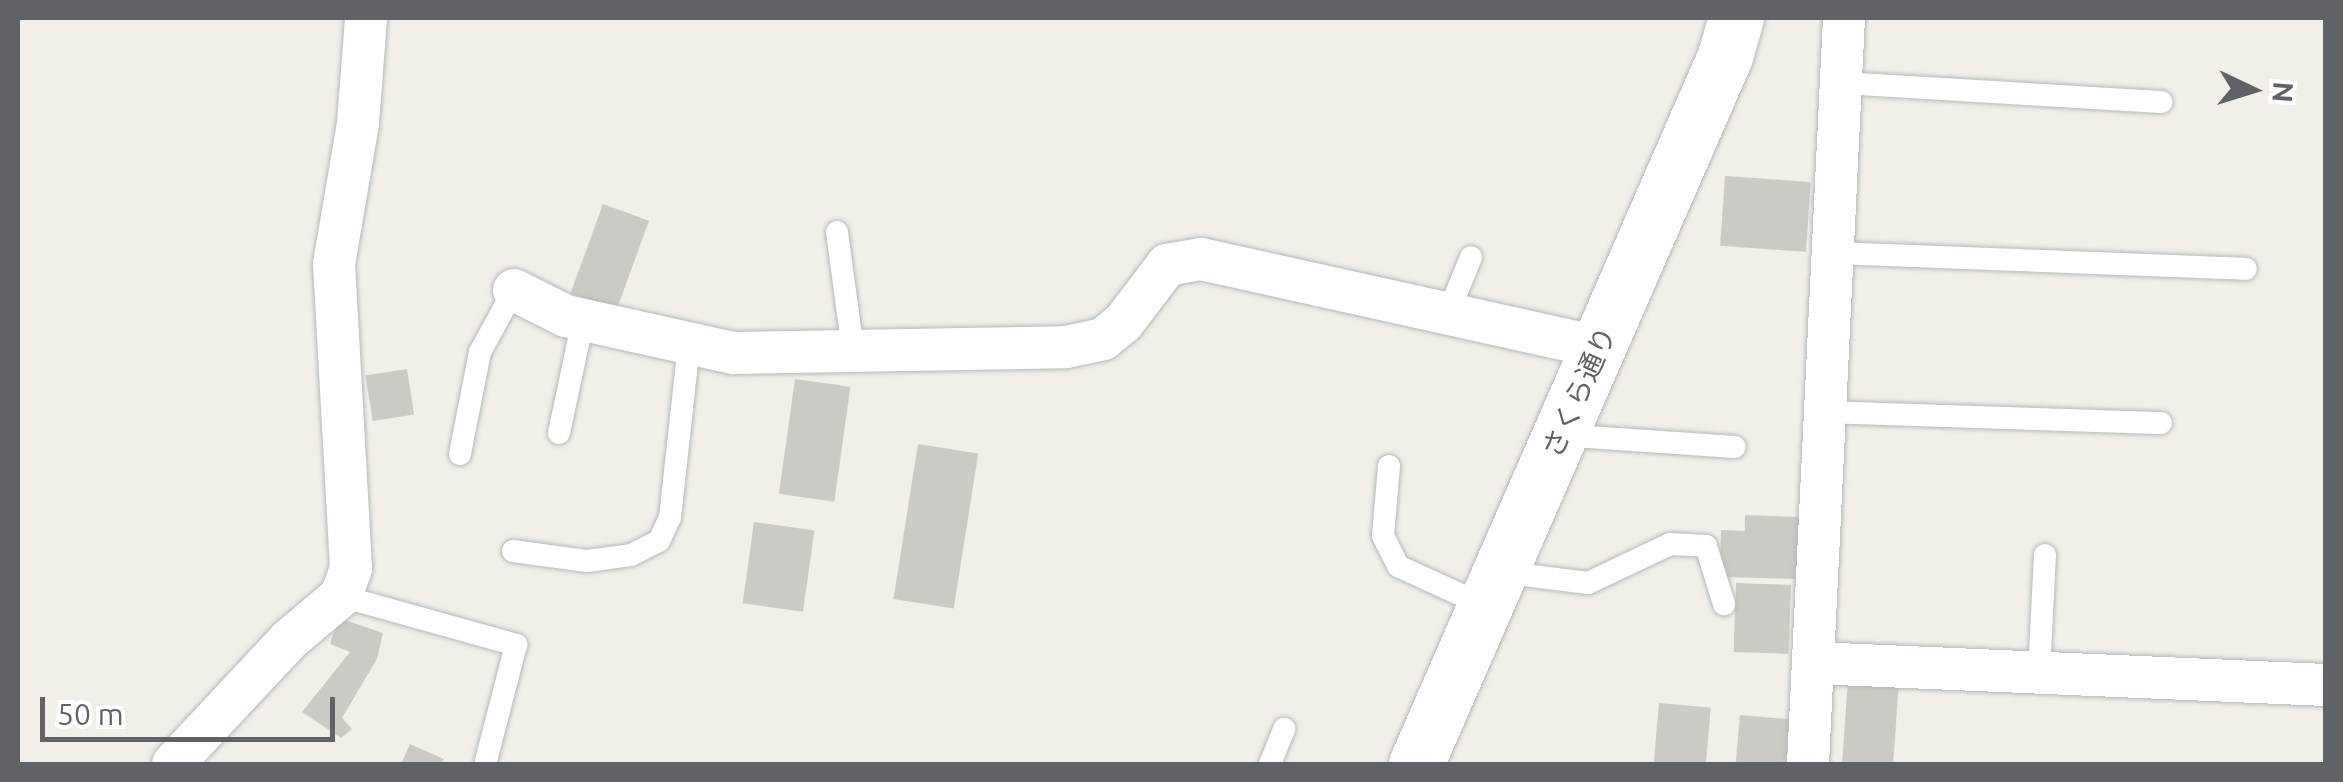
<!DOCTYPE html>
<meta charset="utf-8">
<style>
body{margin:0}
#map{position:relative;width:2343px;height:782px;overflow:hidden;background:#f1efe8;font-family:Ubuntu,"Noto Sans JP",sans-serif}
div>[style]{position:absolute}
.building>*{inset:0;background:#cccac5;transform-origin:0 0}
.roads{filter:drop-shadow(0 0 2px #b5b8bc) drop-shadow(0 0 2px #b5b8bc)}
.service>*{height:22px;margin:-11px;padding:0 11px;transform-origin:11px;border-radius:11px;background:#fff}
.minor>*{height:42px;margin:-21px;padding:0 21px;transform-origin:21px;border-radius:21px;background:#fff}
.tertiary>*{height:55px;margin:-27.5px;padding:0 27.5px;transform-origin:27.5px;border-radius:27.5px;background:#fff}
span{translate:-50% -50%;white-space:nowrap;text-align:center;line-height:1.15;-webkit-text-stroke:9px #fff;paint-order:stroke}
.street-label{font-size:28px;color:#5f6368}
.frame{position:absolute;inset:0;border:20px solid #5f6368;pointer-events:none}
.north{position:absolute;left:2203px;top:40px;width:100px;height:100px;-webkit-text-stroke:8px #fff;paint-order:stroke;rotate:94deg;font-size:28px;font-weight:700;line-height:40px;text-align:center;color:#5f6368}
.north::after{content:'';display:block;margin:auto;width:35px;height:45px;background:#5f6368;clip-path:polygon(50% 0,100% 100%,50% 72%,0 100%)}
.scale{position:absolute;left:40px;top:697px;width:295px;height:45px;box-sizing:border-box;border:5px solid #5f6368;border-top:0;padding-left:12px;font-size:30px;line-height:35px;white-space:nowrap;color:#5f6368;-webkit-text-stroke:8px #fff;paint-order:stroke}
</style>
<div id="map">
<div class="building">
<div style="left:1725px;top:176px;width:86px;height:70px;rotate:4deg"></div>
<div style="left:603px;top:204px;width:49px;height:95px;rotate:20deg"></div>
<div style="left:407px;top:369px;width:46px;height:42px;rotate:81deg"></div>
<div style="left:795px;top:379px;width:56px;height:116px;rotate:8deg"></div>
<div style="left:918px;top:444px;width:61px;height:157px;rotate:9deg"></div>
<div style="clip-path:polygon(1745px 515px,1801px 517px,1799px 579px,1720px 577px,1721px 530px,1745px 531px)"></div>
<div style="left:754px;top:522px;width:61px;height:82px;rotate:8deg"></div>
<div style="left:1736px;top:583px;width:55px;height:69px;rotate:2deg"></div>
<div style="clip-path:polygon(339px 618px,383px 633px,377px 659px,342px 718px,352px 729px,341px 738px,302px 712px,350px 652px,330px 644px)"></div>
<div style="left:1848px;top:679px;width:51px;height:85px;rotate:4deg"></div>
<div style="left:1659px;top:703px;width:52px;height:61px;rotate:5deg"></div>
<div style="left:1740px;top:715px;width:53px;height:49px;rotate:5deg"></div>
<div style="clip-path:polygon(410px 744px,444px 759px,441px 764px,401px 764px)"></div>
</div>
<div class="roads">
<div class="service">
<div style="left:1841px;top:83px;width:321px;rotate:3.4deg"></div>
<div style="left:837px;top:232px;width:120px;rotate:82.3deg"></div>
<div style="left:1833px;top:253px;width:413px;rotate:2.2deg"></div>
<div style="left:1449px;top:311px;width:58px;rotate:-67.8deg"></div>
<div style="left:1828px;top:412px;width:333px;rotate:1.9deg"></div>
<div style="left:559px;top:433px;width:116px;rotate:-78deg"></div>
<div style="left:1559px;top:435px;width:176px;rotate:3.9deg"></div>
<div style="left:460px;top:454px;width:104px;rotate:-78.9deg"></div>
<div style="left:480px;top:352px;width:71px;rotate:-61.3deg"></div>
<div style="left:1389px;top:466px;width:70px;rotate:94.9deg"></div>
<div style="left:1383px;top:536px;width:34px;rotate:63deg"></div>
<div style="left:1398px;top:566px;width:96px;rotate:24.7deg"></div>
<div style="left:513px;top:551px;width:75px;rotate:7.7deg"></div>
<div style="left:587px;top:561px;width:44px;rotate:-7.8deg"></div>
<div style="left:631px;top:555px;width:31px;rotate:-27deg"></div>
<div style="left:659px;top:541px;width:26px;rotate:-65deg"></div>
<div style="left:670px;top:517px;width:173px;rotate:-83.7deg"></div>
<div style="left:1500px;top:572px;width:89px;rotate:7.1deg"></div>
<div style="left:1588px;top:583px;width:91px;rotate:-25.4deg"></div>
<div style="left:1670px;top:544px;width:36px;rotate:3deg"></div>
<div style="left:1706px;top:546px;width:61px;rotate:72.8deg"></div>
<div style="left:341px;top:596px;width:182px;rotate:15.6deg"></div>
<div style="left:516px;top:645px;width:120px;rotate:104.5deg"></div>
<div style="left:2039px;top:673px;width:118px;rotate:-87.1deg"></div>
<div style="left:1270px;top:764px;width:38px;rotate:-68deg"></div>
</div>
<div class="minor">
<div style="left:514px;top:290px;width:58px;rotate:26.6deg"></div>
<div style="left:566px;top:316px;width:171px;rotate:12.5deg"></div>
<div style="left:733px;top:353px;width:333px;rotate:-1deg"></div>
<div style="left:1066px;top:347px;width:38px;rotate:-12deg"></div>
<div style="left:1103px;top:339px;width:26px;rotate:-39deg"></div>
<div style="left:1123px;top:323px;width:73px;rotate:-52.8deg"></div>
<div style="left:1167px;top:265px;width:35px;rotate:-10deg"></div>
<div style="left:1201px;top:259px;width:408px;rotate:12.5deg"></div>
<div style="left:1814px;top:663px;width:512px;rotate:2.46deg"></div>
<div style="left:173px;top:764px;width:170px;rotate:-46.9deg"></div>
<div style="left:289px;top:640px;width:68px;rotate:-40.2deg"></div>
<div style="left:341px;top:596px;width:30px;rotate:-70deg"></div>
<div style="left:351px;top:568px;width:304px;rotate:-93.2deg"></div>
<div style="left:334px;top:264px;width:143px;rotate:-80.3deg"></div>
<div style="left:358px;top:123px;width:105px;rotate:-85.6deg"></div>
<div style="left:1808px;top:764px;width:747px;rotate:-87.24deg"></div>
</div>
<div class="tertiary">
<div style="left:1416px;top:764px;width:772px;rotate:-66.42deg"></div>
<div style="left:1725px;top:56px;width:40px;rotate:-74deg"></div>
</div>
</div>
<div class="street-label">
<span style="left:1579px;top:392px;rotate:-66deg">さくら通り</span>
</div>
<div class="frame"></div>
<div class="north">N</div>
<div class="scale">50 m</div>
</div>
